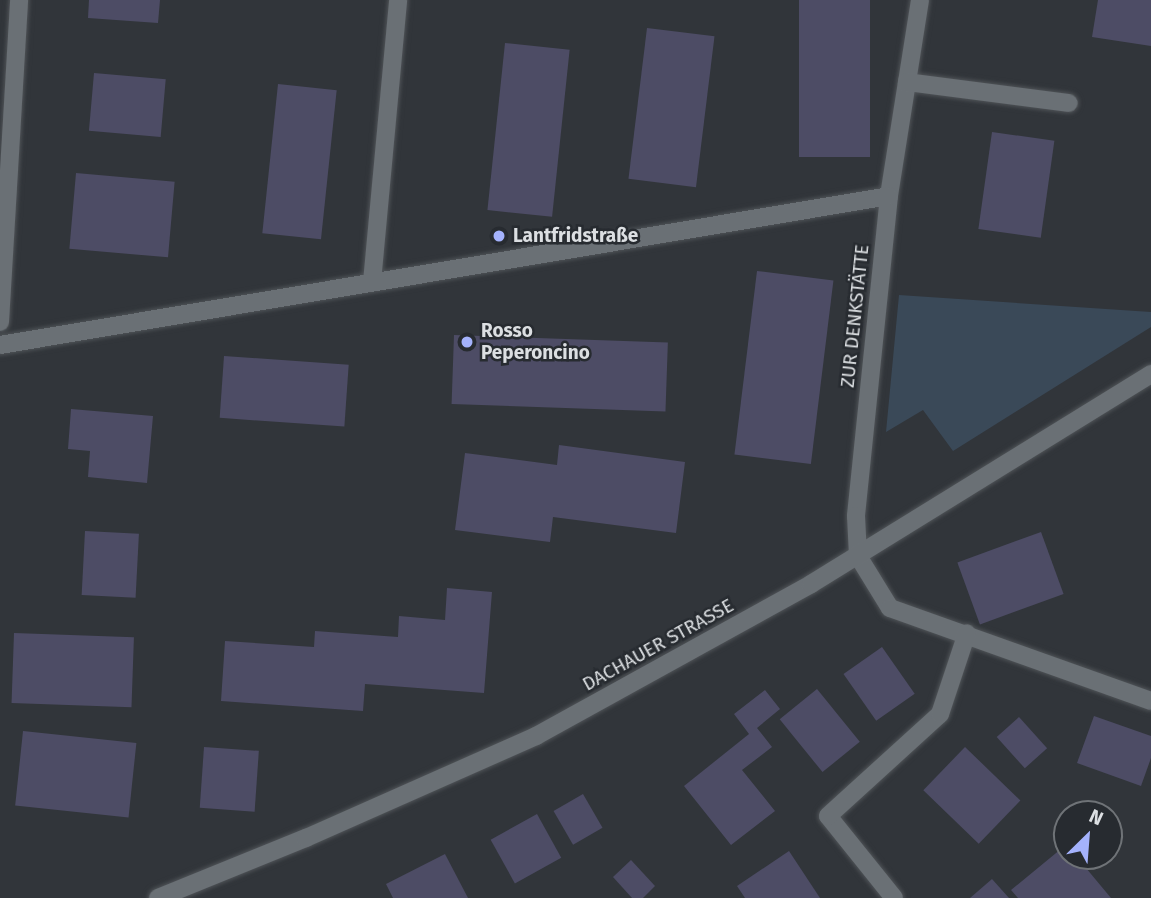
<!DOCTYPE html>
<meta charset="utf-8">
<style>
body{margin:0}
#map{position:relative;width:1151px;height:898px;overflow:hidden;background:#31353a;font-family:"Fira Sans",sans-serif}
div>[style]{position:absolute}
.green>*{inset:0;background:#3a4958}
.building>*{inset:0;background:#4d4c65;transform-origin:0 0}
.roads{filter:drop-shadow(0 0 2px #4f5357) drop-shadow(0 0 2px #4f5357)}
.minor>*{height:18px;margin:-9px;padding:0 9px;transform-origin:9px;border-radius:9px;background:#6a7075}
.dots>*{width:19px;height:19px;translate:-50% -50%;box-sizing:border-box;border:4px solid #272b30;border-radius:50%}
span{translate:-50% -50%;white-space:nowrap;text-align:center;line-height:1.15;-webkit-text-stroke:5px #272b30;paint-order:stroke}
.poi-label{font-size:19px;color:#dcdfe2;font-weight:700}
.left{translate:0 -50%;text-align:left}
.street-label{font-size:19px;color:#dcdfe2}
.north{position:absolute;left:1053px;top:800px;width:70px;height:70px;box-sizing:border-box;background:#272b30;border:2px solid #6f7377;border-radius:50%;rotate:25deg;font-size:19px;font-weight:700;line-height:28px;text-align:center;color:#dcdfe2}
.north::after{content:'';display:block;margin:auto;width:24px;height:32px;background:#a4b2fc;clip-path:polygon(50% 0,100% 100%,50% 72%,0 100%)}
</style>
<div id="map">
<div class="green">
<div style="clip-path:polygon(899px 295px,1151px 312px,1151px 327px,953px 451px,923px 410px,886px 432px)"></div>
</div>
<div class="building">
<div style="clip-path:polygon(89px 0,160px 0,158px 23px,88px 18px)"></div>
<div style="left:799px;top:0;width:71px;height:157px"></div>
<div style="clip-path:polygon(1098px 0,1151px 0,1151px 46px,1092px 37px)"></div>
<div style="left:647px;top:28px;width:68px;height:152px;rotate:7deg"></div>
<div style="left:505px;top:43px;width:65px;height:168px;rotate:6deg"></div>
<div style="left:94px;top:73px;width:72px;height:58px;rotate:5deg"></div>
<div style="left:278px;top:84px;width:59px;height:150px;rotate:6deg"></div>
<div style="left:992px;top:132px;width:63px;height:98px;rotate:8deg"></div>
<div style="left:76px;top:173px;width:99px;height:76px;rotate:5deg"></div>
<div style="left:757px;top:271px;width:77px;height:185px;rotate:7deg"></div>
<div style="left:454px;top:335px;width:214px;height:69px;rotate:2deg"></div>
<div style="left:224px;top:356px;width:125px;height:62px;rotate:4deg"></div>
<div style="clip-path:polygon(71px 409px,153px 416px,147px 483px,88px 477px,90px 451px,68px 449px)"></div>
<div style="clip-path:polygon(559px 445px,685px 462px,676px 533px,553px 517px,550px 542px,455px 530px,465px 453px,557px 465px)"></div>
<div style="left:85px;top:531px;width:54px;height:64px;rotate:3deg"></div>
<div style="left:1041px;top:532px;width:66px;height:89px;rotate:70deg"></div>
<div style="clip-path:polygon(447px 588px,492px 592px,484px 693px,365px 684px,363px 711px,221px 701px,225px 641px,314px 647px,315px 631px,398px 637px,399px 616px,445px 620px)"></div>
<div style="left:14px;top:633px;width:120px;height:70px;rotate:2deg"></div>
<div style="left:882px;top:647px;width:57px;height:47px;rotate:55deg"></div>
<div style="left:817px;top:689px;width:68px;height:48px;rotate:51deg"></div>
<div style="clip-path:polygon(765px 690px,780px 709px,757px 728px,772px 747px,742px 770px,775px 811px,731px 845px,684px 786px,749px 734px,734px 714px)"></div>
<div style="clip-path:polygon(1094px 716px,1151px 736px,1151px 758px,1141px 786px,1077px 763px)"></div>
<div style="left:1019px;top:717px;width:42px;height:30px;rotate:48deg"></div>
<div style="left:23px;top:731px;width:114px;height:75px;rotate:6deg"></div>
<div style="left:204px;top:747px;width:55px;height:61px;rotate:4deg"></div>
<div style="left:965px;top:747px;width:77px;height:60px;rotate:44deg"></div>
<div style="left:583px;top:794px;width:39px;height:34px;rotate:60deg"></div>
<div style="left:537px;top:814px;width:50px;height:53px;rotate:61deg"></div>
<div style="clip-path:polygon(1067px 844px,1067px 856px,1076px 856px,1111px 898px,1018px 898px,1011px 890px)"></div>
<div style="clip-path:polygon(789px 851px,820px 898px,745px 898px,737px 886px)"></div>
<div style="clip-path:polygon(445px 854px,468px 898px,393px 898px,386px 884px)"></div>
<div style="clip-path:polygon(631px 860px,655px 886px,643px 898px,632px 898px,613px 877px)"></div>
<div style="clip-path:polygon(992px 879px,1009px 898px,970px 898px)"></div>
</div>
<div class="roads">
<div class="minor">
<div style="left:920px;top:0;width:198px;rotate:99deg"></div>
<div style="left:889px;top:196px;width:322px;rotate:95.9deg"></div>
<div style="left:856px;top:516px;width:40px;rotate:87.1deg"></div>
<div style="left:858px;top:556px;width:61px;rotate:58.4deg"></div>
<div style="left:890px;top:608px;width:277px;rotate:19.6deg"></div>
<div style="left:907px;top:82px;width:163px;rotate:7.4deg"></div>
<div style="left:372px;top:282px;width:283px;rotate:-84.7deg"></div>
<div style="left:0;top:322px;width:323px;rotate:-86.6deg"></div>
<div style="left:0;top:345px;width:901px;rotate:-9.51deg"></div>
<div style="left:158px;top:898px;width:160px;rotate:-22.1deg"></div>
<div style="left:306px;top:838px;width:252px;rotate:-23.9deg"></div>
<div style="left:536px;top:736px;width:314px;rotate:-28.9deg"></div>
<div style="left:811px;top:584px;width:400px;rotate:-31.7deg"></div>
<div style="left:894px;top:898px;width:105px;rotate:-128.8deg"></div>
<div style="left:828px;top:816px;width:151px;rotate:-42.3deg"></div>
<div style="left:940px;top:714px;width:85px;rotate:-71.6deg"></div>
</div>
</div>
<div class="dots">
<div style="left:499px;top:236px;background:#a4b2fc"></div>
<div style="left:467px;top:342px;background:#a4b2fc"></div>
</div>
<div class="poi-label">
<span class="left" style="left:513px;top:236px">Lantfridstraße</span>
<span class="left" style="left:481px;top:342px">Rosso<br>Peperoncino</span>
</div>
<div class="street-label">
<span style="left:855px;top:316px;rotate:-84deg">ZUR DENKSTÄTTE</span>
<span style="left:658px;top:645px;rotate:-29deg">DACHAUER STRASSE</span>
</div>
<div class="north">N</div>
</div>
